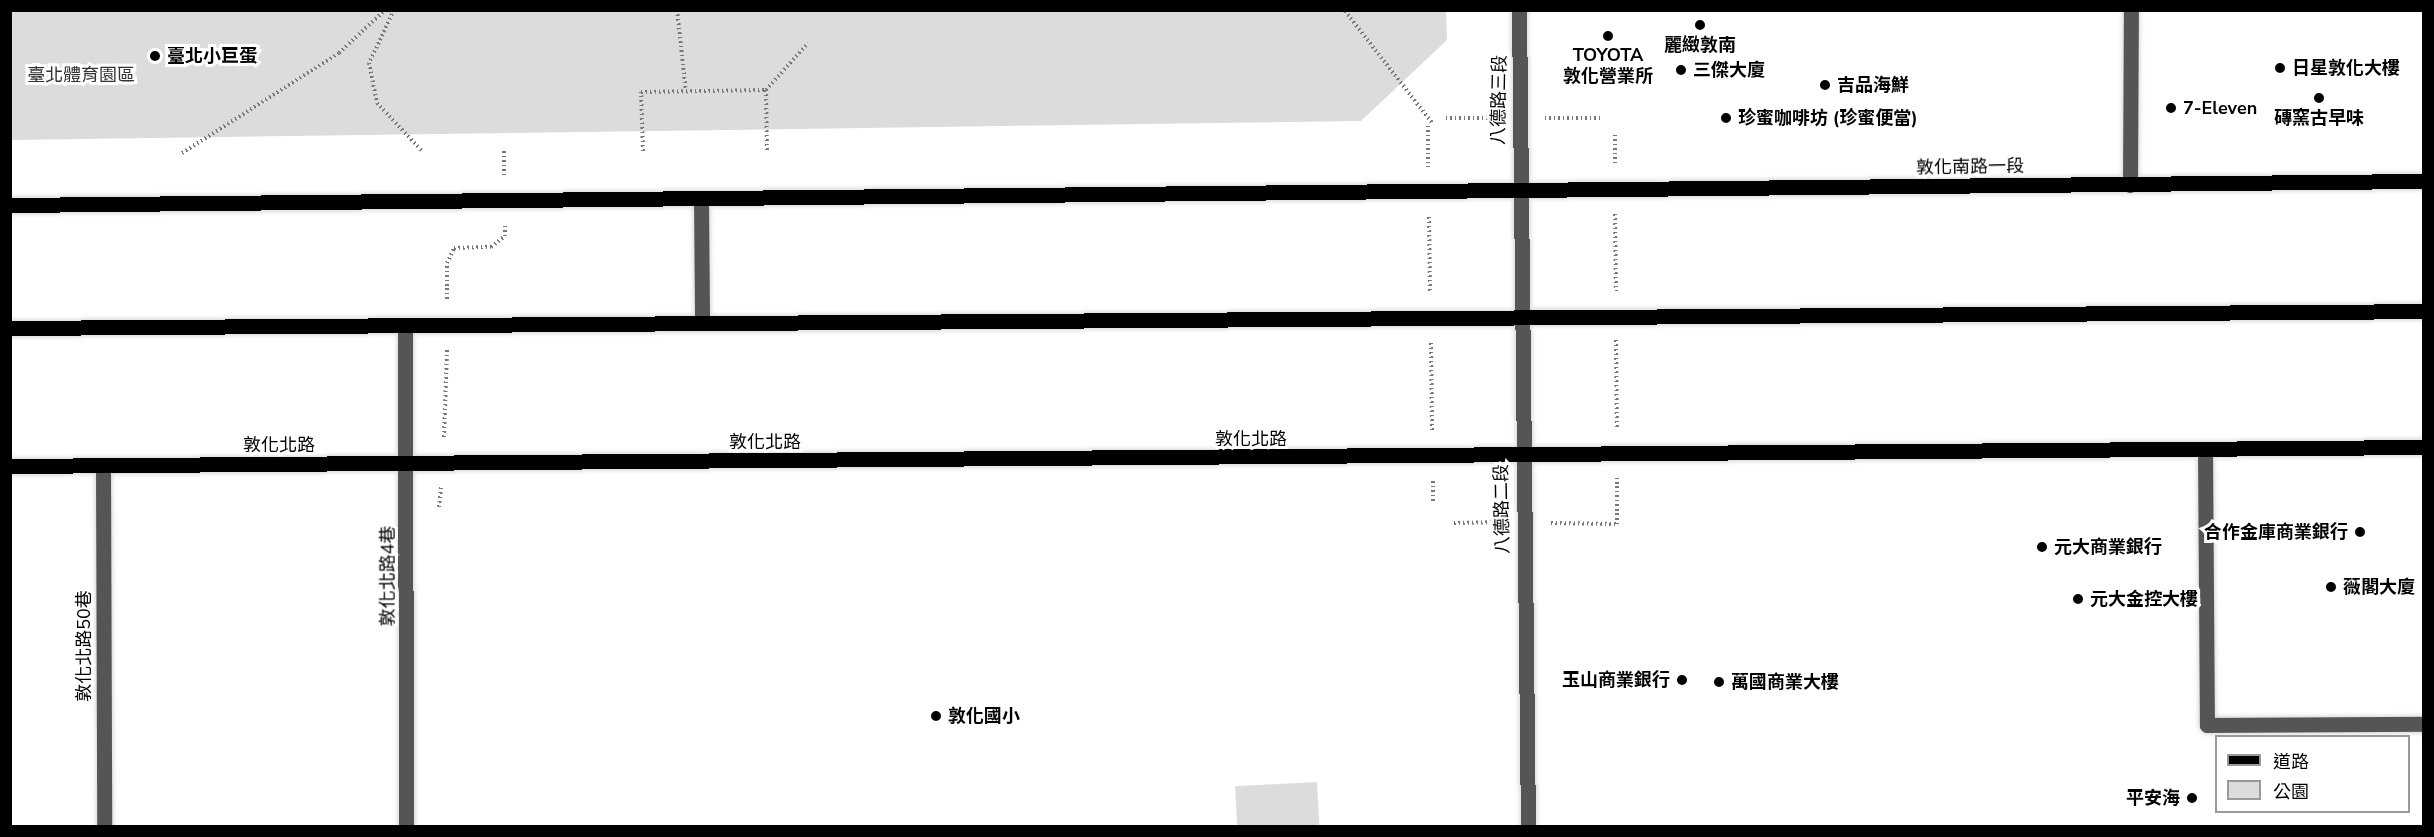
<!DOCTYPE html>
<meta charset="utf-8">
<style>
body{margin:0}
#map{position:relative;width:2434px;height:837px;overflow:hidden;background:#fff;font-family:"Nunito Sans","Noto Sans TC",sans-serif}
div>[style]{position:absolute}
.green>*{inset:0;background:#dcdcdc;transform-origin:0 0}
.path>*{height:4px;margin-top:-2px;transform-origin:0;background:repeating-linear-gradient(90deg,#777 0 1.5px,transparent 0 4.5px)}
.roads{filter:drop-shadow(0 0 2px #dbdbdb) drop-shadow(0 0 2px #dbdbdb)}
.minor>*{height:15px;margin:-7.5px;padding:0 7.5px;transform-origin:7.5px;border-radius:7.5px;background:#555}
.major>*{height:15px;margin:-7.5px;padding:0 7.5px;transform-origin:7.5px;border-radius:7.5px;background:#000}
.dots>*{width:16px;height:16px;translate:-50% -50%;box-sizing:border-box;border:3px solid #fff;border-radius:50%}
span{translate:-50% -50%;white-space:nowrap;text-align:center;line-height:1.15;-webkit-text-stroke:6px #fff;paint-order:stroke}
.poi-label{font-size:18px;color:#000;font-weight:700}
.left{translate:0 -50%;text-align:left}
.right{translate:-100% -50%;text-align:right}
.park-label{font-size:18px;color:#333}
.street-label{font-size:18px;color:#000}
.frame{position:absolute;inset:0;border:12px solid #000;pointer-events:none}
.legend{position:absolute;left:2215px;top:735px;width:195px;height:78px;box-sizing:border-box;background:#fff;border:2px solid #999;margin:0;padding:8px 10px;list-style:none;font-size:18px;color:#000}
.legend li{display:flex;align-items:center;gap:12px;height:30px}
.legend b{width:30px;border:2px solid #999}
</style>
<div id="map">
<div class="green">
<div style="clip-path:polygon(1446px 10px,1447px 40px,1361px 121px,11px 140px,11px 11px)"></div>
<div style="left:1317px;top:782px;width:44px;height:82px;rotate:87deg"></div>
</div>
<div class="path">
<div style="left:394px;top:10px;width:59px;rotate:115.3deg"></div>
<div style="left:369px;top:63px;width:41px;rotate:78.7deg"></div>
<div style="left:377px;top:103px;width:66px;rotate:46.8deg"></div>
<div style="left:677px;top:10px;width:81px;rotate:83.7deg"></div>
<div style="left:1345px;top:11px;width:143px;rotate:52.1deg"></div>
<div style="left:766px;top:90px;width:63px;rotate:-48.2deg"></div>
<div style="left:1446px;top:118px;width:50px"></div>
<div style="left:1545px;top:118px;width:56px"></div>
<div style="left:1428px;top:126px;width:41px;rotate:90deg"></div>
<div style="left:1615px;top:135px;width:30px;rotate:90deg"></div>
<div style="left:504px;top:151px;width:25px;rotate:90deg"></div>
<div style="left:643px;top:151px;width:59px;rotate:-91.9deg"></div>
<div style="left:641px;top:92px;width:125px;rotate:-0.9deg"></div>
<div style="left:766px;top:90px;width:61px;rotate:89.1deg"></div>
<div style="left:182px;top:153px;width:186px;rotate:-32.5deg"></div>
<div style="left:339px;top:53px;width:63px;rotate:-43.1deg"></div>
<div style="left:1615px;top:214px;width:77px;rotate:89.3deg"></div>
<div style="left:1429px;top:217px;width:76px;rotate:89.2deg"></div>
<div style="left:447px;top:299px;width:36px;rotate:-90deg"></div>
<div style="left:447px;top:263px;width:17px;rotate:-65deg"></div>
<div style="left:454px;top:248px;width:37px;rotate:-2deg"></div>
<div style="left:491px;top:247px;width:18px;rotate:-38deg"></div>
<div style="left:505px;top:236px;width:10px;rotate:-90deg"></div>
<div style="left:1616px;top:340px;width:89px;rotate:89.4deg"></div>
<div style="left:1431px;top:343px;width:88px;rotate:89.3deg"></div>
<div style="left:444px;top:437px;width:88px;rotate:-88deg"></div>
<div style="left:1433px;top:481px;width:23px;rotate:90deg"></div>
<div style="left:439px;top:507px;width:20px;rotate:-84deg"></div>
<div style="left:1454px;top:523px;width:47px;rotate:-1.2deg"></div>
<div style="left:1551px;top:523px;width:66px;rotate:0.9deg"></div>
<div style="left:1617px;top:524px;width:46px;rotate:-90deg"></div>
</div>
<div class="roads">
<div class="minor">
<div style="left:1519px;top:10px;width:816px;rotate:89.37deg"></div>
<div style="left:2130px;top:185px;width:175px;rotate:-89.7deg"></div>
<div style="left:701px;top:199px;width:124px;rotate:89.5deg"></div>
<div style="left:405px;top:325px;width:501px;rotate:89.89deg"></div>
<div style="left:2205px;top:449px;width:276px;rotate:89.6deg"></div>
<div style="left:2207px;top:725px;width:217px;rotate:-0.3deg"></div>
<div style="left:103px;top:466px;width:360px;rotate:89.8deg"></div>
</div>
<div class="major">
<div style="left:10px;top:205px;width:2414px;rotate:-0.57deg"></div>
<div style="left:10px;top:328px;width:2414px;rotate:-0.4deg"></div>
<div style="left:10px;top:466px;width:2414px;rotate:-0.45deg"></div>
</div>
</div>
<div class="dots">
<div style="left:1700px;top:25px;background:#000"></div>
<div style="left:1608px;top:36px;background:#000"></div>
<div style="left:155px;top:56px;background:#000"></div>
<div style="left:2280px;top:68px;background:#000"></div>
<div style="left:1681px;top:70px;background:#000"></div>
<div style="left:1825px;top:85px;background:#000"></div>
<div style="left:2319px;top:98px;background:#000"></div>
<div style="left:2171px;top:108px;background:#000"></div>
<div style="left:1726px;top:118px;background:#000"></div>
<div style="left:2360px;top:532px;background:#000"></div>
<div style="left:2042px;top:547px;background:#000"></div>
<div style="left:2331px;top:587px;background:#000"></div>
<div style="left:2078px;top:599px;background:#000"></div>
<div style="left:1682px;top:680px;background:#000"></div>
<div style="left:1719px;top:682px;background:#000"></div>
<div style="left:936px;top:716px;background:#000"></div>
<div style="left:2192px;top:798px;background:#000"></div>
</div>
<div class="poi-label">
<span style="left:1700px;top:45px">麗緻敦南</span>
<span class="left" style="left:167px;top:56px">臺北小巨蛋</span>
<span style="left:1608px;top:66px">TOYOTA<br>敦化營業所</span>
<span class="left" style="left:2292px;top:68px">日星敦化大樓</span>
<span class="left" style="left:1693px;top:70px">三傑大廈</span>
<span class="left" style="left:1837px;top:85px">吉品海鮮</span>
<span class="left" style="left:2183px;top:108px">7-Eleven</span>
<span class="left" style="left:1738px;top:118px">珍蜜咖啡坊 (珍蜜便當)</span>
<span style="left:2319px;top:118px">磚窯古早味</span>
<span class="right" style="left:2348px;top:532px">合作金庫商業銀行</span>
<span class="left" style="left:2054px;top:547px">元大商業銀行</span>
<span class="left" style="left:2343px;top:587px">薇閣大廈</span>
<span class="left" style="left:2090px;top:599px">元大金控大樓</span>
<span class="right" style="left:1670px;top:680px">玉山商業銀行</span>
<span class="left" style="left:1731px;top:682px">萬國商業大樓</span>
<span class="left" style="left:948px;top:716px">敦化國小</span>
<span class="right" style="left:2180px;top:798px">平安海</span>
</div>
<div class="park-label">
<span style="left:81px;top:75px">臺北體育園區</span>
</div>
<div class="street-label">
<span style="left:1499px;top:100px;rotate:-89deg">八德路三段</span>
<span style="left:1970px;top:167px;rotate:-1deg">敦化南路一段</span>
<span style="left:1251px;top:439px">敦化北路</span>
<span style="left:765px;top:442px">敦化北路</span>
<span style="left:279px;top:445px">敦化北路</span>
<span style="left:1502px;top:509px;rotate:-91deg">八德路二段</span>
<span style="left:388px;top:576px;rotate:-90deg">敦化北路4巷</span>
<span style="left:84px;top:646px;rotate:-90deg">敦化北路50巷</span>
</div>
<div class="frame"></div>
<ul class="legend">
<li><b style="height:8px;background:#000"></b>道路</li>
<li><b style="height:16px;background:#dcdcdc"></b>公園</li>
</ul>
</div>
